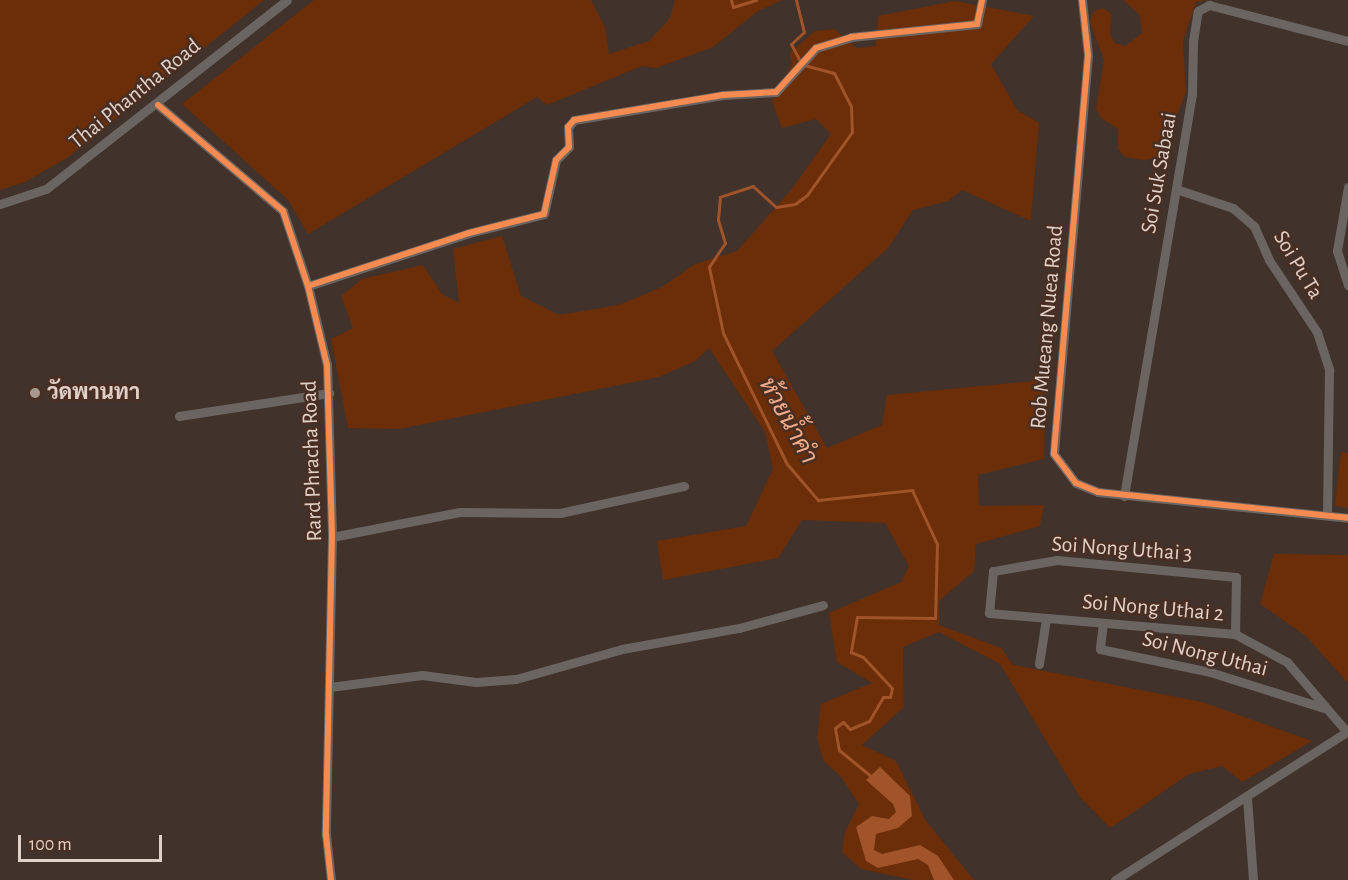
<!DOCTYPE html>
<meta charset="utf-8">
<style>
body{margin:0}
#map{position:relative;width:1348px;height:880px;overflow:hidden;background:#41322b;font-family:"Alegreya Sans",Sarabun,sans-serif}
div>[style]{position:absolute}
.green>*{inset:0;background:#6b2e08}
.water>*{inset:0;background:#a1532a}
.stream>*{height:3px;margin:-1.5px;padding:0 1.5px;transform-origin:1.5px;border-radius:1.5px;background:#a1532a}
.minor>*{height:9px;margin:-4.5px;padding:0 4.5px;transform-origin:4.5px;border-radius:4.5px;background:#6b6562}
.cycleway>*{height:6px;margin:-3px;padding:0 3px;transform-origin:3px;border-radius:3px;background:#f68b52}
.dots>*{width:16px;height:16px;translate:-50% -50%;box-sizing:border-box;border:3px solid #492f23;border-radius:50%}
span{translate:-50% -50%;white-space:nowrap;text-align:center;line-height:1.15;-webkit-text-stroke:5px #492f23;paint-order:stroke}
.street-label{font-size:22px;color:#e1d0c8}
.poi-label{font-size:22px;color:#e1d0c8;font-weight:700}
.left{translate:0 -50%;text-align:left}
.water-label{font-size:24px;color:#f2ac8c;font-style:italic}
.scale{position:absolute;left:18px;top:835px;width:144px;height:27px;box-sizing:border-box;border:3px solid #e1d0c8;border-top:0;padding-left:8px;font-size:18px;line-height:21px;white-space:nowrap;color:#e1d0c8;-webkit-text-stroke:4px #492f23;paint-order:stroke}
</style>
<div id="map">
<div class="green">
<div style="clip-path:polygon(0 0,264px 0,67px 158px,25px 182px,0 190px)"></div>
<div style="clip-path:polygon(314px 0,591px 0,605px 27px,609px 54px,649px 41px,670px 18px,675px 0,782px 0,758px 11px,713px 47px,656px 68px,642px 66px,547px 105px,537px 97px,308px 234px,288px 200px,182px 104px)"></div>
<div style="clip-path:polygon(1123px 0,1207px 0,1196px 2px,1183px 41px,1186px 92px,1175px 120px,1171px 150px,1164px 157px,1144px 160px,1125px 157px,1118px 149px,1118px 129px,1101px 118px,1096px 109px,1104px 60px,1090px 22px,1093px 12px,1103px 8px,1111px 14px,1110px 34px,1115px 43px,1125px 46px,1142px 33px,1140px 15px)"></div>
<div style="clip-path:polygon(955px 1px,1034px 16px,991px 64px,1017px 110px,1039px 123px,1031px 221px,962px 190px,948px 201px,913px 210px,888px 248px,772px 351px,827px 448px,882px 425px,887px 395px,1045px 380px,1044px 459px,978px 475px,979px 506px,1044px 505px,1040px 526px,976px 544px,974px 571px,939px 601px,939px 625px,1001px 648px,1013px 665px,1202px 702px,1312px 741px,1242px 782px,1222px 766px,1189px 774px,1110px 828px,1080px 797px,1000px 664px,939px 632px,903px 647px,904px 707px,862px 745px,896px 761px,926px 821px,974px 880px,914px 880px,861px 869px,842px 852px,845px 832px,859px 804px,841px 777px,823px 760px,817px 738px,821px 704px,872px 683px,837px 662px,829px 613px,901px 582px,909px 566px,885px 523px,802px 520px,778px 558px,663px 580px,657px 541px,746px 526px,773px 469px,765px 432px,709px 348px,695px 361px,659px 377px,399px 429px,348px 428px,331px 339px,353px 328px,341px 296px,362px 279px,423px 265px,442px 294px,459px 303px,453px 249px,502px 236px,521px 296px,559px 315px,619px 305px,662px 287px,695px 264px,737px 251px,791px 190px,831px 134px,816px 119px,782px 128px,772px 102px,792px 64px,790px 53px,815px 31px,834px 29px,857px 48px,876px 46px,878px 16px)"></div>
<div style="clip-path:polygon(1341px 452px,1348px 453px,1348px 508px,1335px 506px)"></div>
<div style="clip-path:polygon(1348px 551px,1348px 683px,1306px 636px,1260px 604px,1274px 554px,1347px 555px)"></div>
</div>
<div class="water">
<div style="clip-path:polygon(880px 767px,910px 796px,912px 816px,898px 828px,876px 834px,874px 850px,882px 854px,920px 845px,938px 856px,954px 880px,934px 880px,928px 865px,918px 859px,878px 868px,866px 861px,856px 827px,872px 816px,889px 819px,896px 812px,893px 804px,866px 780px)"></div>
</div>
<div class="stream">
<div style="left:731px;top:0;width:7px;rotate:74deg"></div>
<div style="left:733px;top:7px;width:24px;rotate:-17deg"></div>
<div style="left:796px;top:0;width:33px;rotate:76deg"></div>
<div style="left:804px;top:32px;width:18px;rotate:137deg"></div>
<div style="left:791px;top:44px;width:19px;rotate:62deg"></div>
<div style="left:804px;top:65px;width:31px;rotate:15deg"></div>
<div style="left:834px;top:73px;width:37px;rotate:63deg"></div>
<div style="left:851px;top:106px;width:26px;rotate:88deg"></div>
<div style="left:852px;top:132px;width:77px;rotate:125.5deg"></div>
<div style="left:807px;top:195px;width:15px;rotate:143deg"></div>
<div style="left:795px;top:204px;width:19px;rotate:171deg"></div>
<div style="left:776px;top:207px;width:31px;rotate:-138deg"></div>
<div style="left:753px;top:186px;width:35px;rotate:162deg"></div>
<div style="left:720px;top:197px;width:23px;rotate:95deg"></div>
<div style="left:718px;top:220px;width:24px;rotate:73deg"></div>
<div style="left:725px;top:243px;width:29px;rotate:124deg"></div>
<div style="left:709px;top:267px;width:67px;rotate:78deg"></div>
<div style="left:723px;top:333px;width:146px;rotate:64deg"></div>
<div style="left:787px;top:464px;width:48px;rotate:49.3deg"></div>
<div style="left:818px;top:500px;width:95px;rotate:-6.1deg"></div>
<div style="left:912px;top:490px;width:60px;rotate:65.2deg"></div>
<div style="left:937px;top:544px;width:74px;rotate:91.5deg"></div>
<div style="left:935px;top:618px;width:78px;rotate:-179.3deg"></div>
<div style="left:857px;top:617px;width:36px;rotate:100deg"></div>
<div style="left:851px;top:652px;width:13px;rotate:23deg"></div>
<div style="left:863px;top:657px;width:42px;rotate:46.9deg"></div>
<div style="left:892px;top:688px;width:9px;rotate:103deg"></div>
<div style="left:890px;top:697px;width:7px;rotate:180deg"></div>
<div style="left:883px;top:697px;width:28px;rotate:120deg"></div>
<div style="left:869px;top:721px;width:21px;rotate:157deg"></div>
<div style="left:850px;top:729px;width:10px;rotate:-135deg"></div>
<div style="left:843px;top:722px;width:10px;rotate:143deg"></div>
<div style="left:835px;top:728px;width:22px;rotate:80deg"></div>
<div style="left:839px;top:750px;width:43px;rotate:39.3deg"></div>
</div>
<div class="minor">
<div style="left:1082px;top:0;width:55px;rotate:83.8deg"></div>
<div style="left:1088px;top:55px;width:400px;rotate:94.9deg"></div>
<div style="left:1054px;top:454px;width:36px;rotate:53deg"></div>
<div style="left:1076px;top:483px;width:24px;rotate:22deg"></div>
<div style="left:1098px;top:492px;width:251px;rotate:5.9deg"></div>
<div style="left:158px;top:105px;width:164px;rotate:40.3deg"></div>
<div style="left:283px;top:211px;width:79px;rotate:71.6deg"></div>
<div style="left:308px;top:286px;width:81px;rotate:76.5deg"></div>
<div style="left:327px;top:365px;width:172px;rotate:88.3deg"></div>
<div style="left:332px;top:537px;width:298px;rotate:91.2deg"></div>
<div style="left:326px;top:835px;width:45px;rotate:83.7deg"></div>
<div style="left:1348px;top:187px;width:65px;rotate:99.8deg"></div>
<div style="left:1337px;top:251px;width:36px;rotate:72deg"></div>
<div style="left:1176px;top:189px;width:60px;rotate:18.4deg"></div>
<div style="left:1233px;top:208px;width:28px;rotate:41deg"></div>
<div style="left:1254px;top:226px;width:37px;rotate:66deg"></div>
<div style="left:1269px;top:260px;width:87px;rotate:56.3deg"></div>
<div style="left:1317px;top:332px;width:40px;rotate:72deg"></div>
<div style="left:1329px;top:370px;width:145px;rotate:90.8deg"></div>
<div style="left:0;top:204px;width:48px;rotate:-18.1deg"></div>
<div style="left:46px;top:189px;width:306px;rotate:-38.1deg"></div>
<div style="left:308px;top:286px;width:169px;rotate:-18.2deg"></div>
<div style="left:469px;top:233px;width:77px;rotate:-14.2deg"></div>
<div style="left:544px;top:214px;width:55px;rotate:-77.5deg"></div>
<div style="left:556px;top:160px;width:18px;rotate:-45deg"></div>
<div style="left:569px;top:147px;width:20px;rotate:-93deg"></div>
<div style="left:568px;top:127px;width:9px;rotate:-49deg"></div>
<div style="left:574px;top:120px;width:151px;rotate:-9.5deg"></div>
<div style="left:723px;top:95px;width:53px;rotate:-3.2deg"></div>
<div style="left:776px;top:92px;width:59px;rotate:-47.7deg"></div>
<div style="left:816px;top:48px;width:37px;rotate:-17deg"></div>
<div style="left:851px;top:37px;width:127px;rotate:-5.9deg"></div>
<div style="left:977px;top:24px;width:25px;rotate:-78deg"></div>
<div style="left:179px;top:416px;width:152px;rotate:-8.7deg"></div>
<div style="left:1124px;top:496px;width:408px;rotate:-80.4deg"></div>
<div style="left:1192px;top:94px;width:53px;rotate:-88.9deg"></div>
<div style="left:1193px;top:41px;width:30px;rotate:-81deg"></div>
<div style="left:1198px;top:11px;width:13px;rotate:-29deg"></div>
<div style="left:1209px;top:5px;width:144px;rotate:14.5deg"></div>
<div style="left:332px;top:537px;width:130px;rotate:-11.1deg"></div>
<div style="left:460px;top:512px;width:100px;rotate:0.6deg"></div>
<div style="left:560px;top:513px;width:127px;rotate:-12.3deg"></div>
<div style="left:1103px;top:623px;width:26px;rotate:97deg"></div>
<div style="left:1100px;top:649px;width:112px;rotate:11.8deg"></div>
<div style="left:1210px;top:672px;width:120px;rotate:17.5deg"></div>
<div style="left:1235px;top:634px;width:57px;rotate:-89deg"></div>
<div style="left:1236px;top:577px;width:180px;rotate:-174.6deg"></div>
<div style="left:1057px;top:560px;width:65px;rotate:170.2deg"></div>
<div style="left:993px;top:571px;width:42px;rotate:95.4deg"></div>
<div style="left:989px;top:613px;width:247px;rotate:4.9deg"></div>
<div style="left:1235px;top:634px;width:59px;rotate:28.3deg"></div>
<div style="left:1287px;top:662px;width:92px;rotate:49.4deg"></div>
<div style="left:1039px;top:664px;width:46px;rotate:-81.2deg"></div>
<div style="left:330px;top:687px;width:93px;rotate:-7.4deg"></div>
<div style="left:422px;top:675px;width:54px;rotate:7.4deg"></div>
<div style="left:476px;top:682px;width:40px;rotate:-4.3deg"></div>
<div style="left:516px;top:679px;width:110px;rotate:-15.8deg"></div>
<div style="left:622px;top:649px;width:119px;rotate:-10.2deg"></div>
<div style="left:739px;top:628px;width:87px;rotate:-15.3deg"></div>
<div style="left:1247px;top:798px;width:82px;rotate:85.8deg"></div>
<div style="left:1115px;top:880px;width:277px;rotate:-32.6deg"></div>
</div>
<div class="cycleway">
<div style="left:1082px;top:0;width:55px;rotate:83.8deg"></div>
<div style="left:1088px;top:55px;width:400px;rotate:94.9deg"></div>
<div style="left:1054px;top:454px;width:36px;rotate:53deg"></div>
<div style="left:1076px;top:483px;width:24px;rotate:22deg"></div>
<div style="left:1098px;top:492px;width:251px;rotate:5.9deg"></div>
<div style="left:158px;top:105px;width:164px;rotate:40.3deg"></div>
<div style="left:283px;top:211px;width:79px;rotate:71.6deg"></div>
<div style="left:308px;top:286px;width:81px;rotate:76.5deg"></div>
<div style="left:327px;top:365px;width:172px;rotate:88.3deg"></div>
<div style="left:332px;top:537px;width:298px;rotate:91.2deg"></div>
<div style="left:326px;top:835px;width:45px;rotate:83.7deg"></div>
<div style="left:308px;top:286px;width:169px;rotate:-18.2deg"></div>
<div style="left:469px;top:233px;width:77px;rotate:-14.2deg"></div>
<div style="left:544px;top:214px;width:55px;rotate:-77.5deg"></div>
<div style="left:556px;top:160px;width:18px;rotate:-45deg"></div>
<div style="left:569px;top:147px;width:20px;rotate:-93deg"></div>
<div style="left:568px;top:127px;width:9px;rotate:-49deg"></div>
<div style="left:574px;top:120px;width:151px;rotate:-9.5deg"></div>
<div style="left:723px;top:95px;width:53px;rotate:-3.2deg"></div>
<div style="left:776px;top:92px;width:59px;rotate:-47.7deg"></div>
<div style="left:816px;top:48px;width:37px;rotate:-17deg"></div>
<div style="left:851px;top:37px;width:127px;rotate:-5.9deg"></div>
<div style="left:977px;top:24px;width:25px;rotate:-78deg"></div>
</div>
<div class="dots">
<div style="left:35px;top:393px;background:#a99991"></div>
</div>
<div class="street-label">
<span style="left:135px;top:94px;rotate:-39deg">Thai Phantha Road</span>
<span style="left:1159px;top:173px;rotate:-80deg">Soi Suk Sabaai</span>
<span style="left:1298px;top:265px;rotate:59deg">Soi Pu Ta</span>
<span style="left:1047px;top:327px;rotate:-85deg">Rob Mueang Nuea Road</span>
<span style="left:312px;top:461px;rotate:-92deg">Rard Phracha Road</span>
<span style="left:1122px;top:549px;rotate:4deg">Soi Nong Uthai 3</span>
<span style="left:1153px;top:608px;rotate:5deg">Soi Nong Uthai 2</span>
<span style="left:1205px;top:654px;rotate:14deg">Soi Nong Uthai</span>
</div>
<div class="poi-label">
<span class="left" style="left:47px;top:393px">วัดพานทา</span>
</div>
<div class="water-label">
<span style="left:787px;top:421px;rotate:61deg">ห้วยน้ำคำ</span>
</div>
<div class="scale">100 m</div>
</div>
